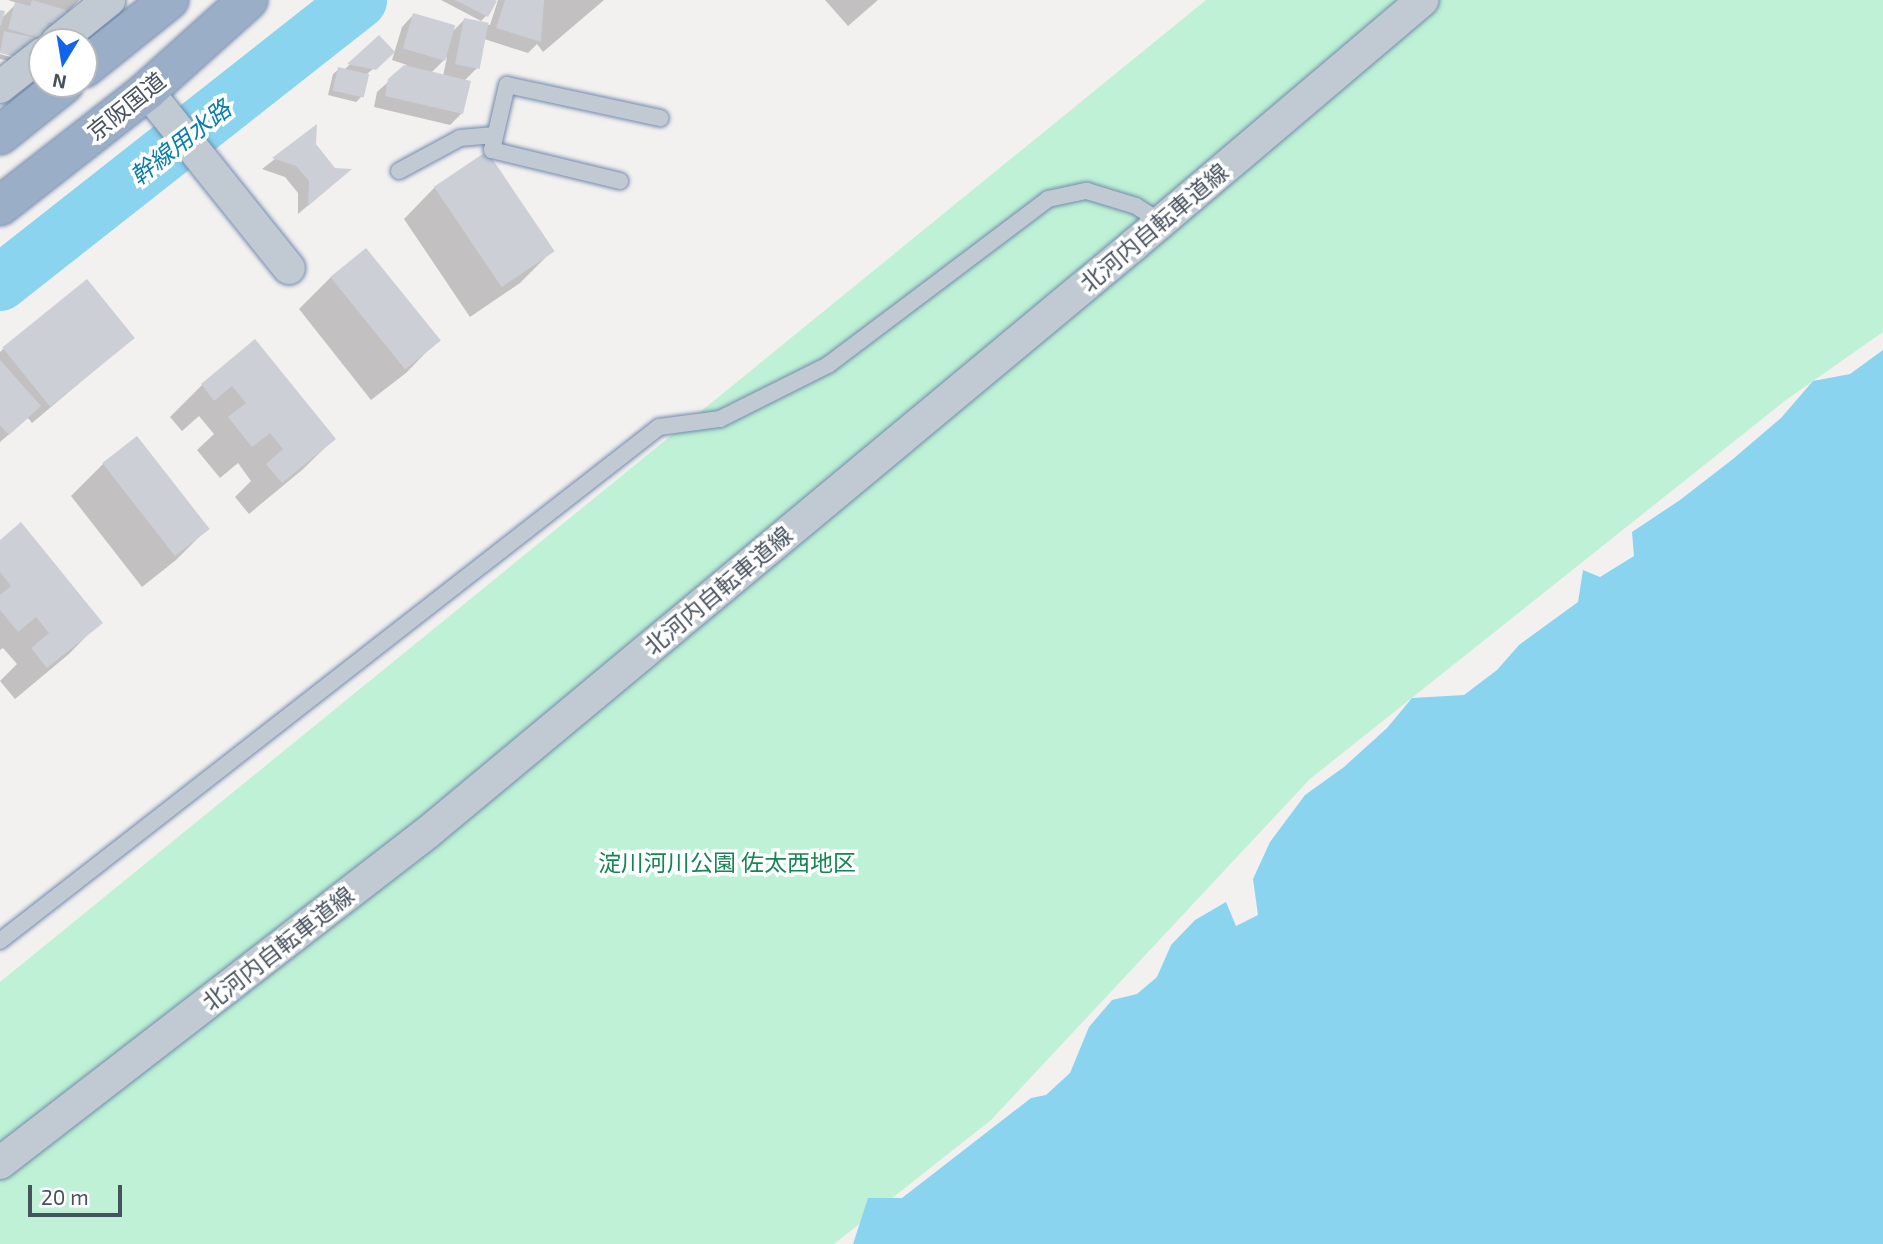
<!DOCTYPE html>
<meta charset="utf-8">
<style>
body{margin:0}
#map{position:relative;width:1883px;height:1244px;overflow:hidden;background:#f3f1f0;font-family:"Exo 2","Noto Sans JP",sans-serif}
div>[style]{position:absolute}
.green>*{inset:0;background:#bef1d5}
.water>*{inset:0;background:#8ad4f0}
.shadow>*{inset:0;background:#0003}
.river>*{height:56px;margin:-28px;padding:0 28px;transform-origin:28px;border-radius:28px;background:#8ad4f0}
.building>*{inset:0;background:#cccfd6;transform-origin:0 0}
.roads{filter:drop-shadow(0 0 2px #728aad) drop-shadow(0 0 2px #728aad)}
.service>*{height:16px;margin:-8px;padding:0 8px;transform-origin:8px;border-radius:8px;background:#c1cad3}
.minor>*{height:32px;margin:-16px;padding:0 16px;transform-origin:16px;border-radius:16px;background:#c1cad3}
.trunk>*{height:38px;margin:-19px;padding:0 19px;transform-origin:19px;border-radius:19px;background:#9baec8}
span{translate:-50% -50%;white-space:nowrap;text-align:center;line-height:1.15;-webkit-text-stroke:7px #fff;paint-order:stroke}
.street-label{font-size:23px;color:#47525f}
.park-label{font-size:23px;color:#148553}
.water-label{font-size:24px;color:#087eab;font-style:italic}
.north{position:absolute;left:28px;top:28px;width:70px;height:70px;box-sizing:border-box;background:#fff;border:2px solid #b5babf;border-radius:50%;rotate:191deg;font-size:19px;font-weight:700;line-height:28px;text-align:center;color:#47525f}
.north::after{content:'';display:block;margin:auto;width:24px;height:32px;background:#1264ec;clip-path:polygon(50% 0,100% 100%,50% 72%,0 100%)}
.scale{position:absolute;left:28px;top:1185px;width:94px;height:32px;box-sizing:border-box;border:4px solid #47525f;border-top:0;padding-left:9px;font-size:21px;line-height:24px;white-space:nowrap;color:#47525f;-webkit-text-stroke:5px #fff;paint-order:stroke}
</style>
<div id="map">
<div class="green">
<div style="clip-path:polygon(1206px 0,1883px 0,1883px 332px,1786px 400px,1310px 779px,991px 1120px,834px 1244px,0 1244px,0 982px)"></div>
</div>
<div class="water">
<div style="clip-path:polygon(1883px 350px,1883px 1244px,853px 1244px,868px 1198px,902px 1198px,1031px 1098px,1046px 1095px,1070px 1073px,1089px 1027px,1112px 1000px,1137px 994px,1157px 977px,1171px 945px,1195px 920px,1226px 902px,1236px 926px,1258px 915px,1253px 879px,1270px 842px,1305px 795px,1344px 767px,1387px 728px,1412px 698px,1464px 695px,1497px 670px,1519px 645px,1578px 602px,1583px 570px,1600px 577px,1634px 556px,1632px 532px,1680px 500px,1733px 459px,1781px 418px,1813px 381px,1850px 374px)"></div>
</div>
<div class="shadow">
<div style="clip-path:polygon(8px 0,79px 0,67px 13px,64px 12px,60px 24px,31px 49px,17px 55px,0 51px,0 11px,1px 19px,17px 3px)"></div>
<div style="clip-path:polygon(441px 0,491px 0,486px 16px,481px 21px)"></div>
<div style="clip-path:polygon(evenodd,498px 0,604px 0,543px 52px,537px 44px,528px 53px,484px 39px,477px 68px,464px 81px,462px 113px,450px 125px,374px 107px,377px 92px,407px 65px,392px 60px,402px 27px,413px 15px,451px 33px,464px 20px,490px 25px,498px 0,447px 57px,443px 76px,431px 73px,447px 57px)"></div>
<div style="clip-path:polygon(825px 0,878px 0,848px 26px)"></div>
<div style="clip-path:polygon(378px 37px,393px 52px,367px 74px,361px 97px,356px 102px,328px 95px,333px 74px,339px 69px,344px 70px)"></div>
<div style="clip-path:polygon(0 54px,17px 59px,13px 62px,0 59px)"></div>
<div style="clip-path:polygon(315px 128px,314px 145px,338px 180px,298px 214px,298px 193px,285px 177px,262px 169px)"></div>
<div style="clip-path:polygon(435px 187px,552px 251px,520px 283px,470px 317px,404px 219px)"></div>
<div style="clip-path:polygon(331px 277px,437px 341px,406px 373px,371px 400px,299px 309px)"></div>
<div style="clip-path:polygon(133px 338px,32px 423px,28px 418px,0 442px,0 352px,3px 349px)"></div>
<div style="clip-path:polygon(255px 342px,334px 439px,302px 470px,249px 514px,235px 497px,251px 481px,238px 463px,220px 478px,197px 450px,214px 434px,199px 416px,182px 431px,170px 417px,202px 385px)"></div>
<div style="clip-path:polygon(137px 438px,208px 528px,176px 560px,142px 587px,71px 496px,103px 464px)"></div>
<div style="clip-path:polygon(0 542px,100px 622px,69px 654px,15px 699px,0 681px,17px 664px,3px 648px,0 650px)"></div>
</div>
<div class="river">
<div style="left:0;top:283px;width:457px;rotate:-38.2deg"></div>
</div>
<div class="building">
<div style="clip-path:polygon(32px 0,66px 10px,62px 25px,48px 22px,44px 39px,8px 29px,15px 2px,30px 6px)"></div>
<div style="clip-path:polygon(455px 0,495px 0,497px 1px,488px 17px)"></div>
<div style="clip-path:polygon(505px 0,544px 0,541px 42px,496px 28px)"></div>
<div style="clip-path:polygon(0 10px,5px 11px,1px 26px,0 26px)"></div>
<div style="left:413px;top:13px;width:44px;height:37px;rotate:16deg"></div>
<div style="left:464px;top:18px;width:25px;height:47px;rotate:11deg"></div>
<div style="clip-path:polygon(4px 31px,36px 38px,34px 48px,23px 45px,20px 58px,0 53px)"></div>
<div style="clip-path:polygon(379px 35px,395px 52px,376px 70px,347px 64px)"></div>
<div style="clip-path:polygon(404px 65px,471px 81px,463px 114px,385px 96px,388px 79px)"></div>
<div style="left:338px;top:67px;width:32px;height:24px;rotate:13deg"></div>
<div style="clip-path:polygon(317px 124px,316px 144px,335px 168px,352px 169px,308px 206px,309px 181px,296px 166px,272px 158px)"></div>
<div style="left:487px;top:151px;width:121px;height:64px;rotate:56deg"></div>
<div style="left:366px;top:248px;width:119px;height:46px;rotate:51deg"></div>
<div style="left:87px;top:279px;width:76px;height:109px;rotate:51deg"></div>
<div style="clip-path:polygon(255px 339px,336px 439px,282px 483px,266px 464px,283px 449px,270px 433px,252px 447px,228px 417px,246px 403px,232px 386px,214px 401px,201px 384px)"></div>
<div style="clip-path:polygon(0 360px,41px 406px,9px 435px,0 425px)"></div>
<div style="left:137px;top:436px;width:118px;height:44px;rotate:52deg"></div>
<div style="clip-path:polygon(21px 522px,103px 623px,47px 668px,31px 648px,49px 633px,36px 617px,18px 632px,0 610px,0 595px,11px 586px,0 572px,0 540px)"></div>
</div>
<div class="roads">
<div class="service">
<div style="left:399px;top:171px;width:69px;rotate:-28.4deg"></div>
<div style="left:460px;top:138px;width:35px;rotate:-5deg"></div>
<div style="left:620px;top:181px;width:132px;rotate:-166.4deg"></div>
<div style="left:492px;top:150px;width:67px;rotate:-77deg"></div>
<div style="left:507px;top:85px;width:157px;rotate:12.2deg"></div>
<div style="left:0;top:941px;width:836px;rotate:-37.95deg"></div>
<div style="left:659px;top:427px;width:62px;rotate:-7.5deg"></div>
<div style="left:720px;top:419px;width:121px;rotate:-26.6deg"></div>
<div style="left:828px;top:365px;width:276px;rotate:-37deg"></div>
<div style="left:1048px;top:199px;width:40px;rotate:-12deg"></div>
<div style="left:1087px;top:191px;width:51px;rotate:17deg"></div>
<div style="left:1136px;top:206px;width:27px;rotate:33deg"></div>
</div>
<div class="minor">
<div style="left:57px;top:42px;width:67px;rotate:-38.9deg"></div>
<div style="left:0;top:87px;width:53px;rotate:-38.2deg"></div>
<div style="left:147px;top:91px;width:227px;rotate:51.3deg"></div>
<div style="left:0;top:1163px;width:540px;rotate:-37.7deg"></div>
<div style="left:427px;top:833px;width:921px;rotate:-39.76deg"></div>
<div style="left:1135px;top:244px;width:377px;rotate:-40.3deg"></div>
</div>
<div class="trunk">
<div style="left:84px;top:68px;width:109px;rotate:-38.7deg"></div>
<div style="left:0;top:135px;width:82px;rotate:-38.6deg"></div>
<div style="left:0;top:206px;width:187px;rotate:-38deg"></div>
<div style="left:147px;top:91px;width:136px;rotate:-42deg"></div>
</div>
</div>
<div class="street-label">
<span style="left:126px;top:106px;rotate:-39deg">京阪国道</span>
<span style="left:1154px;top:227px;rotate:-40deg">北河内自転車道線</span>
<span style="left:718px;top:590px;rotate:-40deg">北河内自転車道線</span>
<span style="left:278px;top:948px;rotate:-38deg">北河内自転車道線</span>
</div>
<div class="park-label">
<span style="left:727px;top:862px">淀川河川公園 佐太西地区</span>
</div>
<div class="water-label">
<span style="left:180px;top:142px;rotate:-38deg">幹線用水路</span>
</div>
<div class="north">N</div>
<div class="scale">20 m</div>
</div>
